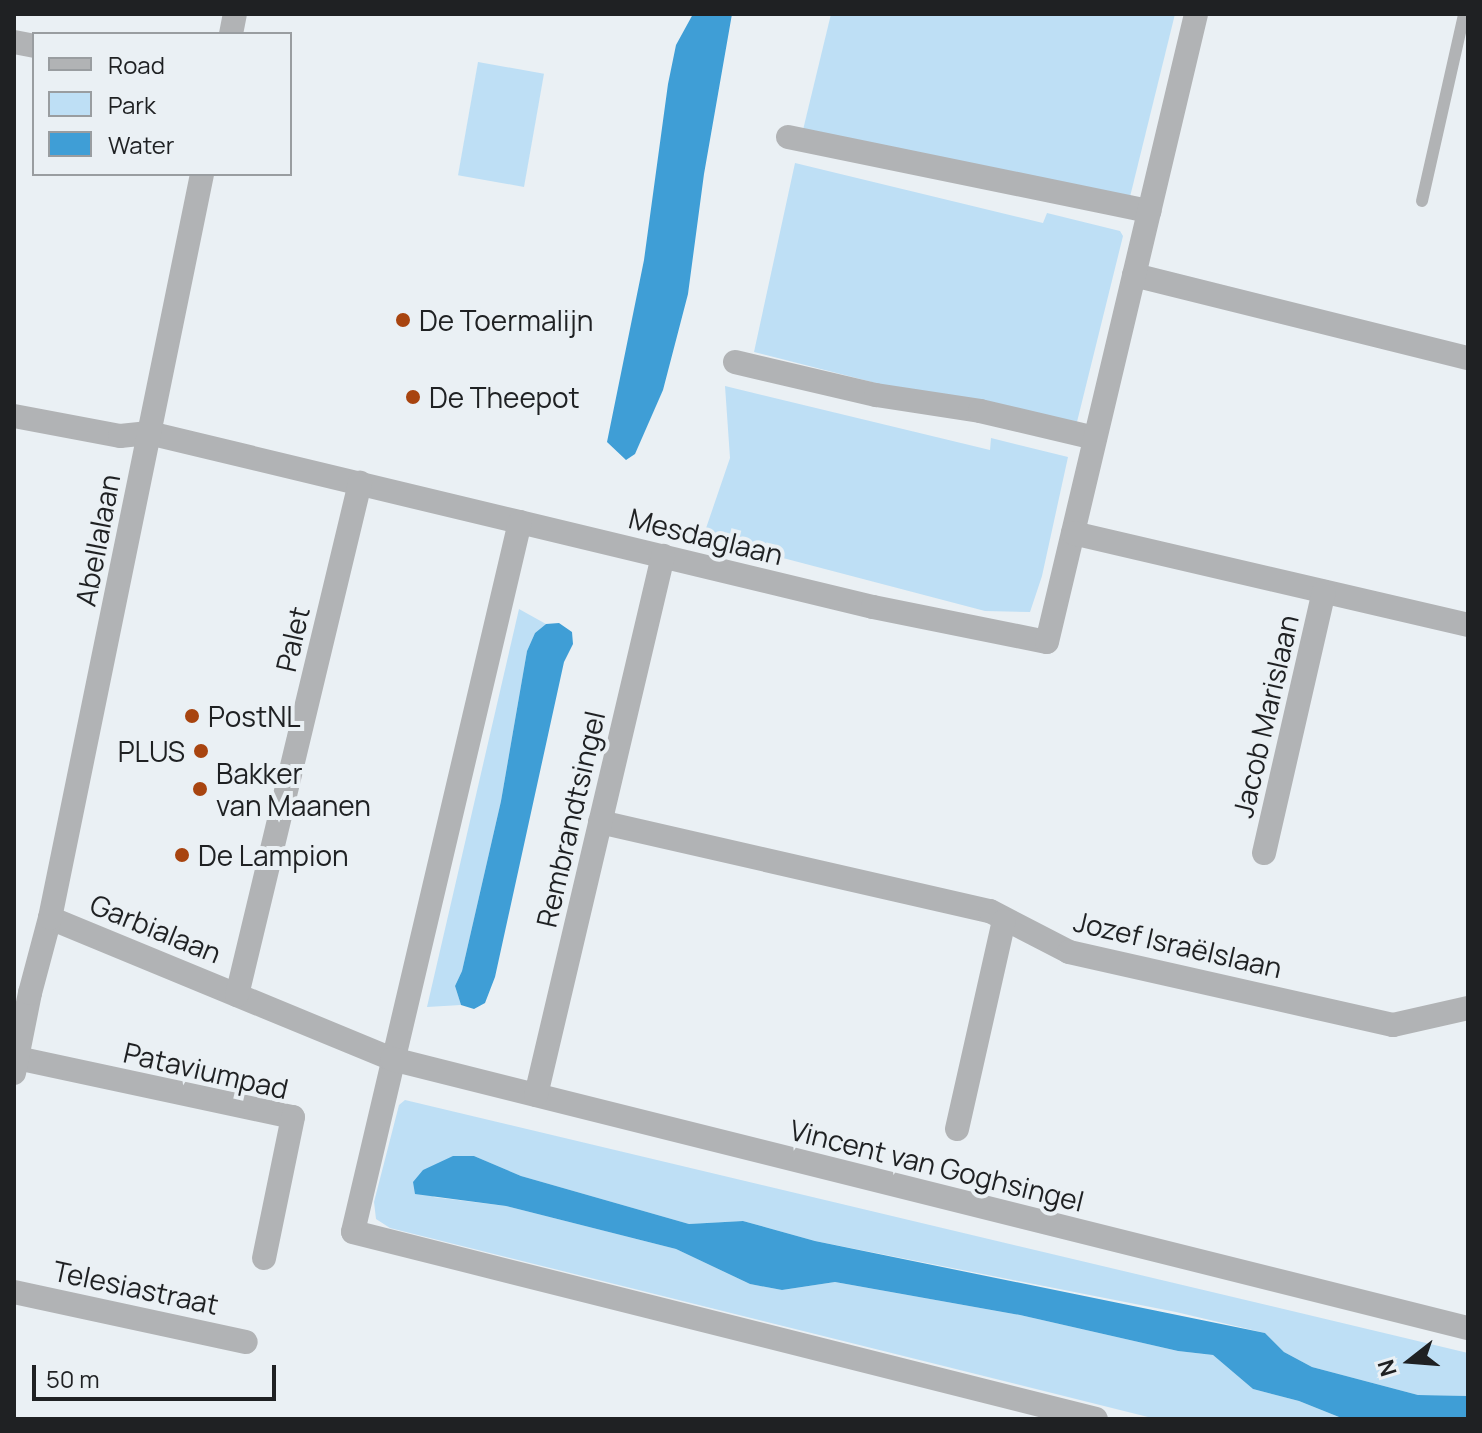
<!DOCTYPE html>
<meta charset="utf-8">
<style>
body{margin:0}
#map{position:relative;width:1482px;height:1433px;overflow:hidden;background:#eaf0f4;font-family:Manrope,sans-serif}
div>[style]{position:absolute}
.green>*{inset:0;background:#bedff5;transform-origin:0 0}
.water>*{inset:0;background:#3f9ed6}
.lane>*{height:12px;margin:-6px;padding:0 6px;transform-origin:6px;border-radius:6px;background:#b1b3b5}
.street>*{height:24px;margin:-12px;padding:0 12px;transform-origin:12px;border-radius:12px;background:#b1b3b5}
.dots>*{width:22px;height:22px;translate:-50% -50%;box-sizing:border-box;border:4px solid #eaf0f4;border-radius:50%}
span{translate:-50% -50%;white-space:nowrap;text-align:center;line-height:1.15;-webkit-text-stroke:8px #eaf0f4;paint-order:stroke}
.poi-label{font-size:28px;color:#1f2123}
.left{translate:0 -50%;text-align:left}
.right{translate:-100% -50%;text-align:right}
.street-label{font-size:28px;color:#1f2123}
.frame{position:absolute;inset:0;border:16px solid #1f2123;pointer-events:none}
.legend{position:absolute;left:32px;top:32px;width:260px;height:144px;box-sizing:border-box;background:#eaf0f4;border:2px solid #999da0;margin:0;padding:10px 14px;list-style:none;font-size:24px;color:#1f2123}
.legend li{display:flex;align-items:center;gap:16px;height:40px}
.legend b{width:40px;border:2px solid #999da0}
.north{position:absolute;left:1370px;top:1321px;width:80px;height:80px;-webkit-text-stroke:6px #eaf0f4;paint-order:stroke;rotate:253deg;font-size:22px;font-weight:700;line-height:32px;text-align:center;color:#1f2123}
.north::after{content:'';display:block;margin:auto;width:28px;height:36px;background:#1f2123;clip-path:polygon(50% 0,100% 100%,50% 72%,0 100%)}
.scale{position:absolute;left:32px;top:1365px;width:244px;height:36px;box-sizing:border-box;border:4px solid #1f2123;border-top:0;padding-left:10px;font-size:24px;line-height:28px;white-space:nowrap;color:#1f2123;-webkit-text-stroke:6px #eaf0f4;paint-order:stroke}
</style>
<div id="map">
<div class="green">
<div style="clip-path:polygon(831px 14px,1175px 14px,1128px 205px,802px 134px)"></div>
<div style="left:478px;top:62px;width:67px;height:115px;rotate:10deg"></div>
<div style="clip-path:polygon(795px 163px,1043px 223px,1047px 213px,1120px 231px,1123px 236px,1075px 430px,1068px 432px,754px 352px)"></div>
<div style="clip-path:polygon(725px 386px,990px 450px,991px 438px,1068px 457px,1042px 576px,1030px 612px,985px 611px,703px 537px,730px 458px)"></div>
<div style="clip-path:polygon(519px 609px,546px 624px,535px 633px,527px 651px,501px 801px,462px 971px,455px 986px,461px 1005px,427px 1007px)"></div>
<div style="clip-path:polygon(405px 1100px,1468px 1353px,1468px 1396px,1418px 1395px,1312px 1367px,1284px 1352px,1265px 1333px,1176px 1312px,815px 1241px,743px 1221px,689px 1224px,521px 1176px,474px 1156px,433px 1197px,506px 1206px,676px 1249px,750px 1284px,782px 1290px,835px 1282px,1020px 1315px,1178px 1351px,1213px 1355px,1253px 1389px,1299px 1401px,1344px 1419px,1156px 1419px,390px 1228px,376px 1219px,374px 1202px,399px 1105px)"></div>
</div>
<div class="water">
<div style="clip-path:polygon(693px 14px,732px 14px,704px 174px,688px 294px,663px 390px,635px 454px,626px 460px,607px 442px,644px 260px,668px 84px,676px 45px)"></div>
<div style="clip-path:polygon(559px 623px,572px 632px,573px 644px,564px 662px,495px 977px,485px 1003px,474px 1009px,461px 1005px,455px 986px,462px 971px,501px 801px,527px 651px,535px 633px,546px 624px)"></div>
<div style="clip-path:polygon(453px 1156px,474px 1156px,521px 1176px,689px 1224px,743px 1221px,815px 1241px,1265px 1333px,1284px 1352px,1312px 1367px,1418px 1395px,1468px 1396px,1468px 1419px,1344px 1419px,1299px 1401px,1253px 1389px,1213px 1355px,1178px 1351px,1020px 1315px,835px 1282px,782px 1290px,750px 1284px,676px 1249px,506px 1206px,415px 1194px,413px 1182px,423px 1170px)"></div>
</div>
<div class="lane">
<div style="left:1422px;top:201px;width:192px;rotate:-77.3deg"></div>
</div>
<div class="street">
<div style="left:231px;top:34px;width:20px;rotate:-79deg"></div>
<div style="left:14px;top:42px;width:20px;rotate:11deg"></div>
<div style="left:788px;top:137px;width:369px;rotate:11.6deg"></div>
<div style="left:1134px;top:275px;width:344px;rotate:14deg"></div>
<div style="left:735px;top:362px;width:145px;rotate:13.2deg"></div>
<div style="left:876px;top:395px;width:105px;rotate:8.7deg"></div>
<div style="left:980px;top:411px;width:118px;rotate:13.2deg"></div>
<div style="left:14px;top:416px;width:108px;rotate:10.7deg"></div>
<div style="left:120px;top:436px;width:29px;rotate:-6deg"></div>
<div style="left:149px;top:433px;width:745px;rotate:13.51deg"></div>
<div style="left:873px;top:607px;width:177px;rotate:11.4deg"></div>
<div style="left:1047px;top:642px;width:645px;rotate:-76.65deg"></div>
<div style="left:520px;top:522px;width:729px;rotate:103.24deg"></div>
<div style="left:353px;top:1232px;width:766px;rotate:14.13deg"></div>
<div style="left:1073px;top:533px;width:406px;rotate:13.1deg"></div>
<div style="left:600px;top:822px;width:400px;rotate:12.9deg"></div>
<div style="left:990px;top:911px;width:89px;rotate:27.4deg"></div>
<div style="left:1069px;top:952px;width:332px;rotate:12.7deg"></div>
<div style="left:1393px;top:1025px;width:77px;rotate:-12.8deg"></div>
<div style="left:1264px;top:853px;width:268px;rotate:-77.1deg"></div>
<div style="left:50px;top:918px;width:370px;rotate:22.4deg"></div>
<div style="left:392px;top:1059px;width:1109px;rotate:14.04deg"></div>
<div style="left:237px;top:995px;width:527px;rotate:-76.49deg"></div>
<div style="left:17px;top:1058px;width:282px;rotate:12.1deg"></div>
<div style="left:293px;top:1117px;width:144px;rotate:101.6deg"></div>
<div style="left:14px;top:1073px;width:82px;rotate:-78.7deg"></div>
<div style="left:30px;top:993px;width:78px;rotate:-75.1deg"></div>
<div style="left:50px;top:918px;width:759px;rotate:-78.45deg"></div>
<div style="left:536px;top:1095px;width:554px;rotate:-76.74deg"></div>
<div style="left:957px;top:1129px;width:213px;rotate:-77.3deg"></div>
<div style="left:14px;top:1292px;width:237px;rotate:12.2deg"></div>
</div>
<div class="dots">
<div style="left:403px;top:320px;background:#a8440f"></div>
<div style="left:413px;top:397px;background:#a8440f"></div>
<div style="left:192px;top:716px;background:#a8440f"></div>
<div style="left:201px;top:751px;background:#a8440f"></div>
<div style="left:200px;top:789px;background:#a8440f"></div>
<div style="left:182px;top:855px;background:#a8440f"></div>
</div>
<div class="poi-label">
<span class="left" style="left:419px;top:320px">De Toermalijn</span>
<span class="left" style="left:429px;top:397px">De Theepot</span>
<span class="left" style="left:208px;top:716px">PostNL</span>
<span class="right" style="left:185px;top:751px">PLUS</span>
<span class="left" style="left:216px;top:789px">Bakker<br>van Maanen</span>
<span class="left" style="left:198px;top:855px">De Lampion</span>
</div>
<div class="street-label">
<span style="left:706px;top:536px;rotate:14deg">Mesdaglaan</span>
<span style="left:97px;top:540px;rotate:-79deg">Abellalaan</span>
<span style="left:292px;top:639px;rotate:-77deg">Palet</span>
<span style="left:1265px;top:716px;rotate:-77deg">Jacob Marislaan</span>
<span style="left:570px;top:819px;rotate:-77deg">Rembrandtsingel</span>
<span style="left:156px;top:928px;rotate:22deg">Garbialaan</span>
<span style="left:1178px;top:944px;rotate:13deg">Jozef Israëlslaan</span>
<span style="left:206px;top:1070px;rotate:13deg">Pataviumpad</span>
<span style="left:937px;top:1165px;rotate:14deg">Vincent van Goghsingel</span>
<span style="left:136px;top:1287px;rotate:12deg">Telesiastraat</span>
</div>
<div class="frame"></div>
<ul class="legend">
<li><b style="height:10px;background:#b1b3b5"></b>Road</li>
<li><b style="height:22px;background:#bedff5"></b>Park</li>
<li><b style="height:22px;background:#3f9ed6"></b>Water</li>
</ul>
<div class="north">N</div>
<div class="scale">50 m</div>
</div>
